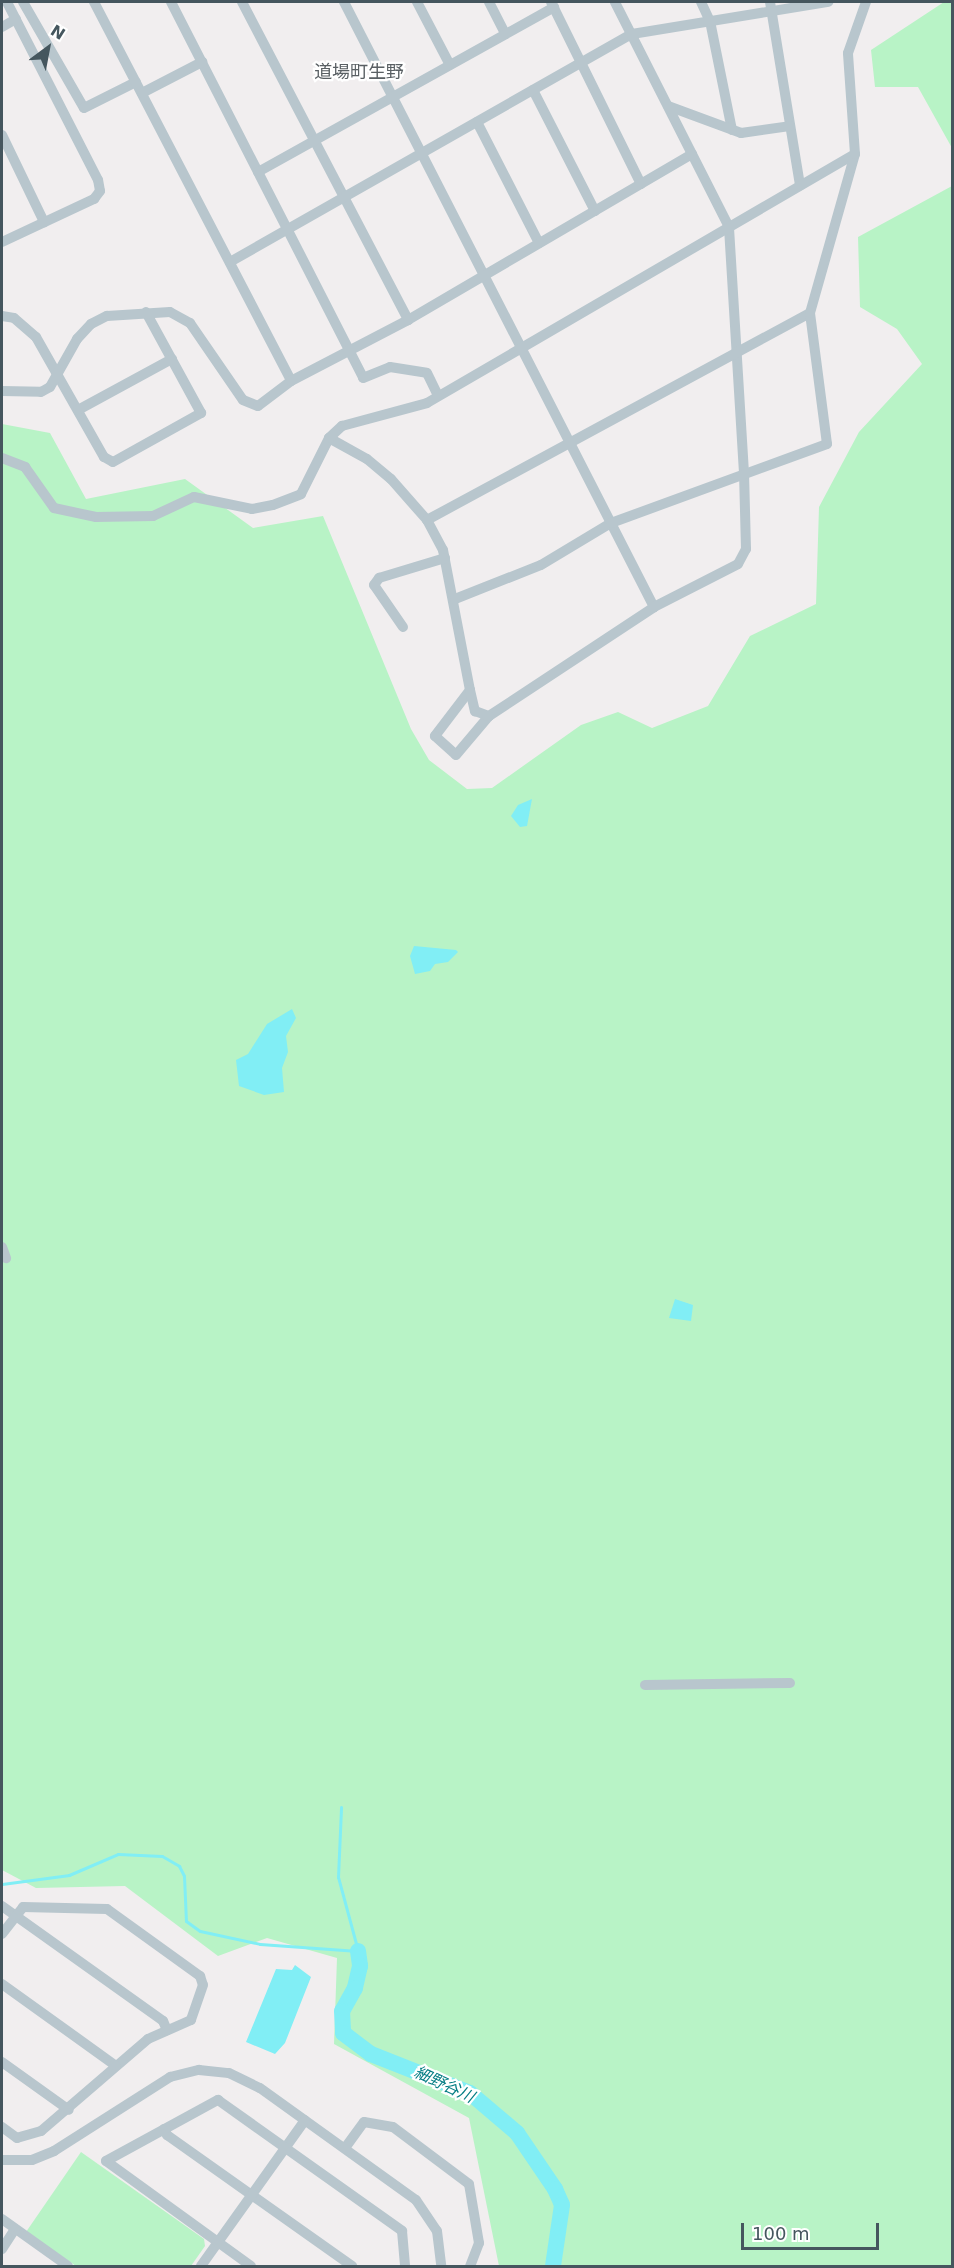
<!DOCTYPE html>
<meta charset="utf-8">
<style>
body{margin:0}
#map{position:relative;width:954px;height:2268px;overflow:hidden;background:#f1eeef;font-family:"DejaVu Sans","Noto Sans JP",sans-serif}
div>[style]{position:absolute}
.green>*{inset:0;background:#b8f3c6}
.water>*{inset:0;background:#81eef5}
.stream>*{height:3px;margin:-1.5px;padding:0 1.5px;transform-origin:1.5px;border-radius:1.5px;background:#81eef5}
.river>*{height:16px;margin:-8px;padding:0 8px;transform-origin:8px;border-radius:8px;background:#81eef5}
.minor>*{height:10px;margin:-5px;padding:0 5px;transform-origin:5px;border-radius:5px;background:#b8c6cd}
span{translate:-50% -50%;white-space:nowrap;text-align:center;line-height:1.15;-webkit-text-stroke:4.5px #fff;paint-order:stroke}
.water-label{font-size:16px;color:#057d84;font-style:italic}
.quarter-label{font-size:18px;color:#5a6064}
.frame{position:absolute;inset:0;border:3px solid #45565e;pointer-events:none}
.north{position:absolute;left:18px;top:18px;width:60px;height:60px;-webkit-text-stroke:4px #fff;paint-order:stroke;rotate:32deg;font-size:16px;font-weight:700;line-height:24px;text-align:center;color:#45565e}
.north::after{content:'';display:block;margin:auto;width:21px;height:27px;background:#45565e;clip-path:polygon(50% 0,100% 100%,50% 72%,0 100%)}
.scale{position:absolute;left:741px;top:2223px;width:138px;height:27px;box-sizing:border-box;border:3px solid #45565e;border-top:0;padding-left:8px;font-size:18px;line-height:21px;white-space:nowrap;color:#45565e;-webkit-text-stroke:4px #fff;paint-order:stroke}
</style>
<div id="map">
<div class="green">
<div style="clip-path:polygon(944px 2px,952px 2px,952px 148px,918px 87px,875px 87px,871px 50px)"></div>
<div style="clip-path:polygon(952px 186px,952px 2266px,499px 2266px,469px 2118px,334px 2044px,337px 1958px,267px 1938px,218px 1956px,125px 1886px,36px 1888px,2px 1870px,2px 424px,50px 433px,86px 499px,185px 479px,253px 528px,323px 516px,411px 729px,429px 760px,467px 789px,492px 788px,581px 725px,618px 712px,652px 728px,708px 706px,750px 636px,816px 604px,819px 507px,859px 432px,922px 364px,897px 329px,860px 307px,858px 237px)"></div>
<div style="clip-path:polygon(81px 2152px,204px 2239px,205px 2246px,191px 2266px,76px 2266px,26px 2232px)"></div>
</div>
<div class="water">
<div style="clip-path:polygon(532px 799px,527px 826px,520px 827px,511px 816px,518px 805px)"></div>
<div style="clip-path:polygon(414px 946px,456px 950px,458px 952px,448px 962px,435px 964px,430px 971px,415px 974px,410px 956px)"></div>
<div style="clip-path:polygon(292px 1009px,296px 1018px,286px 1036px,288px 1052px,282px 1068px,284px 1092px,264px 1095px,239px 1086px,236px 1060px,248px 1054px,267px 1024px)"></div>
<div style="clip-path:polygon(675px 1299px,693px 1305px,691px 1321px,669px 1318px)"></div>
<div style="clip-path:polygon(295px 1965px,311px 1977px,285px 2043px,275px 2054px,246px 2042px,276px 1969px,292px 1970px)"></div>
</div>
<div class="stream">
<div style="left:2px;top:1884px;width:68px;rotate:-7.7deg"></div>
<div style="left:69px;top:1875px;width:53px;rotate:-23.2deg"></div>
<div style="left:118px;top:1854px;width:44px;rotate:2.6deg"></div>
<div style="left:162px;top:1856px;width:20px;rotate:30deg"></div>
<div style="left:179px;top:1866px;width:11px;rotate:63deg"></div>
<div style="left:184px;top:1876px;width:45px;rotate:87.5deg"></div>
<div style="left:186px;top:1921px;width:17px;rotate:36deg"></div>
<div style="left:200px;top:1931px;width:61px;rotate:12.2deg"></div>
<div style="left:260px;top:1944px;width:98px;rotate:4.1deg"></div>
<div style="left:358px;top:1951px;width:77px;rotate:-105.1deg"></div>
<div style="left:338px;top:1877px;width:70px;rotate:-87.5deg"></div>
</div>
<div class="river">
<div style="left:358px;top:1951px;width:15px;rotate:82deg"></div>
<div style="left:360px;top:1966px;width:23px;rotate:103deg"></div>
<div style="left:355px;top:1988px;width:26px;rotate:119deg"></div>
<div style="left:342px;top:2011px;width:22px;rotate:87deg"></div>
<div style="left:343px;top:2033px;width:35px;rotate:37deg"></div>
<div style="left:371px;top:2054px;width:106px;rotate:21.5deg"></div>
<div style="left:470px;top:2093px;width:62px;rotate:40.4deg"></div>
<div style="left:517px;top:2133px;width:68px;rotate:55.8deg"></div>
<div style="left:555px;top:2189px;width:17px;rotate:66deg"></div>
<div style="left:562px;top:2205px;width:62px;rotate:98.4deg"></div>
</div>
<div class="minor">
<div style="left:23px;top:2px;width:122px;rotate:60.1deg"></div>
<div style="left:84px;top:108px;width:58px;rotate:-26.6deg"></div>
<div style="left:94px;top:2px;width:427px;rotate:62.5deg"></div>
<div style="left:171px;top:2px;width:422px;rotate:62.9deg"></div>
<div style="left:363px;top:378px;width:29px;rotate:-22deg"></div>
<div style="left:390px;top:367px;width:37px;rotate:9deg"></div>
<div style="left:427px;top:373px;width:25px;rotate:64deg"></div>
<div style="left:242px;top:2px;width:359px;rotate:62.4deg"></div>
<div style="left:344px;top:2px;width:680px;rotate:62.87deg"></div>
<div style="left:417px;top:2px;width:71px;rotate:62.4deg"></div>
<div style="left:489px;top:2px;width:36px;rotate:63deg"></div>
<div style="left:551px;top:2px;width:203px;rotate:63.7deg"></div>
<div style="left:701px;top:2px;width:21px;rotate:65deg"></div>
<div style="left:710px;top:21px;width:111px;rotate:78.6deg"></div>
<div style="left:770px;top:2px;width:186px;rotate:80.7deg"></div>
<div style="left:2px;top:27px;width:16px;rotate:-30deg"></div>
<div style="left:533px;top:90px;width:136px;rotate:62.9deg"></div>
<div style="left:142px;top:93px;width:68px;rotate:-27.3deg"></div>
<div style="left:668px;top:106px;width:78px;rotate:20.3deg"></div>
<div style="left:741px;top:133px;width:49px;rotate:-8.1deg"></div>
<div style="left:477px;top:122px;width:136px;rotate:62.9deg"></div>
<div style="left:2px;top:135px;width:97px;rotate:64.2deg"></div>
<div style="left:258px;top:172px;width:339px;rotate:-29.1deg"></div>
<div style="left:2px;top:242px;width:102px;rotate:-25.1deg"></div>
<div style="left:94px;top:199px;width:10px;rotate:-53deg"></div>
<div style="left:100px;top:191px;width:11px;rotate:-100deg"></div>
<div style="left:98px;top:180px;width:200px;rotate:-117.1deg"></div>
<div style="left:230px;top:262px;width:462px;rotate:-29.6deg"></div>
<div style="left:632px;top:34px;width:199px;rotate:-9.3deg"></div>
<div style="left:2px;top:316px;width:12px;rotate:9deg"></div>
<div style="left:14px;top:318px;width:29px;rotate:41deg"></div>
<div style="left:36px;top:337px;width:138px;rotate:60.5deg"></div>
<div style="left:104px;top:457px;width:10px;rotate:29deg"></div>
<div style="left:113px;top:462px;width:101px;rotate:-29.1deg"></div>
<div style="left:201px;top:413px;width:115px;rotate:-118.6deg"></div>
<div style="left:2px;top:391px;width:39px;rotate:1deg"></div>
<div style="left:41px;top:392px;width:10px;rotate:-29deg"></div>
<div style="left:50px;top:387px;width:55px;rotate:-60.6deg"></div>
<div style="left:77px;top:339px;width:21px;rotate:-47deg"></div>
<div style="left:91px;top:324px;width:18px;rotate:-27deg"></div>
<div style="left:107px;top:316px;width:63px;rotate:-3.6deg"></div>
<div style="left:170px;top:312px;width:23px;rotate:29deg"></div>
<div style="left:190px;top:323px;width:93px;rotate:55.5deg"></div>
<div style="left:243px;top:400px;width:16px;rotate:22deg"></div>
<div style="left:258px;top:406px;width:41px;rotate:-37.1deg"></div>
<div style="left:291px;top:381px;width:132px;rotate:-27.5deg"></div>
<div style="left:408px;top:320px;width:329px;rotate:-30.3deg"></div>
<div style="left:78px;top:410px;width:107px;rotate:-28.5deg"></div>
<div style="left:329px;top:438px;width:43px;rotate:28.9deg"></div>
<div style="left:367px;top:459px;width:31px;rotate:40deg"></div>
<div style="left:391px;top:479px;width:55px;rotate:48.7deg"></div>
<div style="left:427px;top:520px;width:34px;rotate:62deg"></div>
<div style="left:443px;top:550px;width:143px;rotate:79.1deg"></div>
<div style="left:470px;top:690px;width:58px;rotate:127.3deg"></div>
<div style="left:435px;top:736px;width:28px;rotate:42deg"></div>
<div style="left:456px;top:755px;width:51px;rotate:-49.8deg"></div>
<div style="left:489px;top:716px;width:198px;rotate:-33.4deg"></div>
<div style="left:654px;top:607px;width:94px;rotate:-27.1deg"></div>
<div style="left:738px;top:564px;width:17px;rotate:-62deg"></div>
<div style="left:746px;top:549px;width:76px;rotate:-91.5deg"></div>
<div style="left:744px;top:473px;width:246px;rotate:-93.5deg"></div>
<div style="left:729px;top:227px;width:252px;rotate:-116.9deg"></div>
<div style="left:2px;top:458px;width:25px;rotate:21deg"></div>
<div style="left:25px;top:467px;width:50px;rotate:54.7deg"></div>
<div style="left:54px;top:508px;width:43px;rotate:12.1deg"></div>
<div style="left:96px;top:517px;width:57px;rotate:-1deg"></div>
<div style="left:153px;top:516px;width:45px;rotate:-24.9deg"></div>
<div style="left:194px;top:497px;width:59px;rotate:11.7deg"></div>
<div style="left:252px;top:509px;width:21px;rotate:-11deg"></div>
<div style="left:273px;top:505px;width:30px;rotate:-21deg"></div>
<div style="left:301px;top:494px;width:63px;rotate:-63.4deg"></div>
<div style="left:329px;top:438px;width:18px;rotate:-43deg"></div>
<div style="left:342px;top:426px;width:88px;rotate:-15.1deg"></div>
<div style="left:427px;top:403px;width:495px;rotate:-30.2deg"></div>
<div style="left:427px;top:520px;width:435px;rotate:-28.4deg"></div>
<div style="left:455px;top:599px;width:92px;rotate:-21.6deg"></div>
<div style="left:541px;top:565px;width:82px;rotate:-31deg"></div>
<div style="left:611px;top:523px;width:230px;rotate:-20.1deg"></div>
<div style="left:827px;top:444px;width:132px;rotate:-97.4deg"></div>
<div style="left:810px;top:313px;width:165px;rotate:-74.2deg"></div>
<div style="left:855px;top:154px;width:101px;rotate:-94deg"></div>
<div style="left:848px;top:53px;width:54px;rotate:-70.6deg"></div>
<div style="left:403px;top:627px;width:51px;rotate:-124.6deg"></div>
<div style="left:374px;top:585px;width:9px;rotate:-54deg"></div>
<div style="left:379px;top:578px;width:69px;rotate:-16.9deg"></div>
<div style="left:470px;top:690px;width:22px;rotate:77deg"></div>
<div style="left:475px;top:711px;width:15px;rotate:20deg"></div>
<div style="left:2px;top:1247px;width:12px;rotate:70deg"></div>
<div style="left:645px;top:1685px;width:145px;rotate:-0.8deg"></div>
<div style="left:2px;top:1906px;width:198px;rotate:35.5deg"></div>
<div style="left:163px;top:2021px;width:10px;rotate:66deg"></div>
<div style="left:2px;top:1934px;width:34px;rotate:-52deg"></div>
<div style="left:23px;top:1907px;width:84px;rotate:1.4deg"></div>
<div style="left:107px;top:1909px;width:115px;rotate:35.8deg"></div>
<div style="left:200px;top:1976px;width:9px;rotate:72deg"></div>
<div style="left:203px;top:1985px;width:37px;rotate:109deg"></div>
<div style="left:191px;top:2020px;width:47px;rotate:156.2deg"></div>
<div style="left:148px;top:2039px;width:141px;rotate:139.3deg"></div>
<div style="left:41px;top:2131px;width:25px;rotate:164deg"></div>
<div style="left:17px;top:2138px;width:19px;rotate:-144deg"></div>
<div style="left:2px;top:1984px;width:140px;rotate:35.7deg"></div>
<div style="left:2px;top:2062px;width:82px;rotate:35.6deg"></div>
<div style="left:164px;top:2129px;width:7px;rotate:63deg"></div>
<div style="left:167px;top:2135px;width:227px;rotate:35.3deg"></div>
<div style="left:345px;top:2148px;width:32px;rotate:-54deg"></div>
<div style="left:364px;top:2122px;width:29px;rotate:10deg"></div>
<div style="left:393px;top:2127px;width:95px;rotate:36.9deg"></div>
<div style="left:469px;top:2184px;width:60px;rotate:80.4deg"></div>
<div style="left:479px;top:2243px;width:25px;rotate:111deg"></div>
<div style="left:2px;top:2160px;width:30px"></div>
<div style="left:32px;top:2160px;width:24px;rotate:-22deg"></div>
<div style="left:54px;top:2151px;width:138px;rotate:-32.5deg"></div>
<div style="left:170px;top:2077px;width:30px;rotate:-14deg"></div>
<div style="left:199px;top:2070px;width:30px;rotate:6deg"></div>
<div style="left:229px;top:2073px;width:34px;rotate:26deg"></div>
<div style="left:260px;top:2088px;width:192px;rotate:35.7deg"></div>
<div style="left:416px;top:2200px;width:37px;rotate:56deg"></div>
<div style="left:437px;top:2231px;width:35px;rotate:83deg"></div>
<div style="left:2px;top:2219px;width:81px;rotate:35.5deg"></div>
<div style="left:2px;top:2249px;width:24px;rotate:-57deg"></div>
<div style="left:201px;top:2266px;width:179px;rotate:-54.5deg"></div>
<div style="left:251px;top:2266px;width:179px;rotate:-144.1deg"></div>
<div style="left:106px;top:2161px;width:128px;rotate:-28.6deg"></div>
<div style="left:218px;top:2100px;width:226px;rotate:35.4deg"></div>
<div style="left:402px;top:2231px;width:35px;rotate:85deg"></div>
</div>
<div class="water-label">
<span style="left:444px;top:2085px;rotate:25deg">細野谷川</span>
</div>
<div class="quarter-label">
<span style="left:359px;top:72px">道場町生野</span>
</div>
<div class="frame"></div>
<div class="north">N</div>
<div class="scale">100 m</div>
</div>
